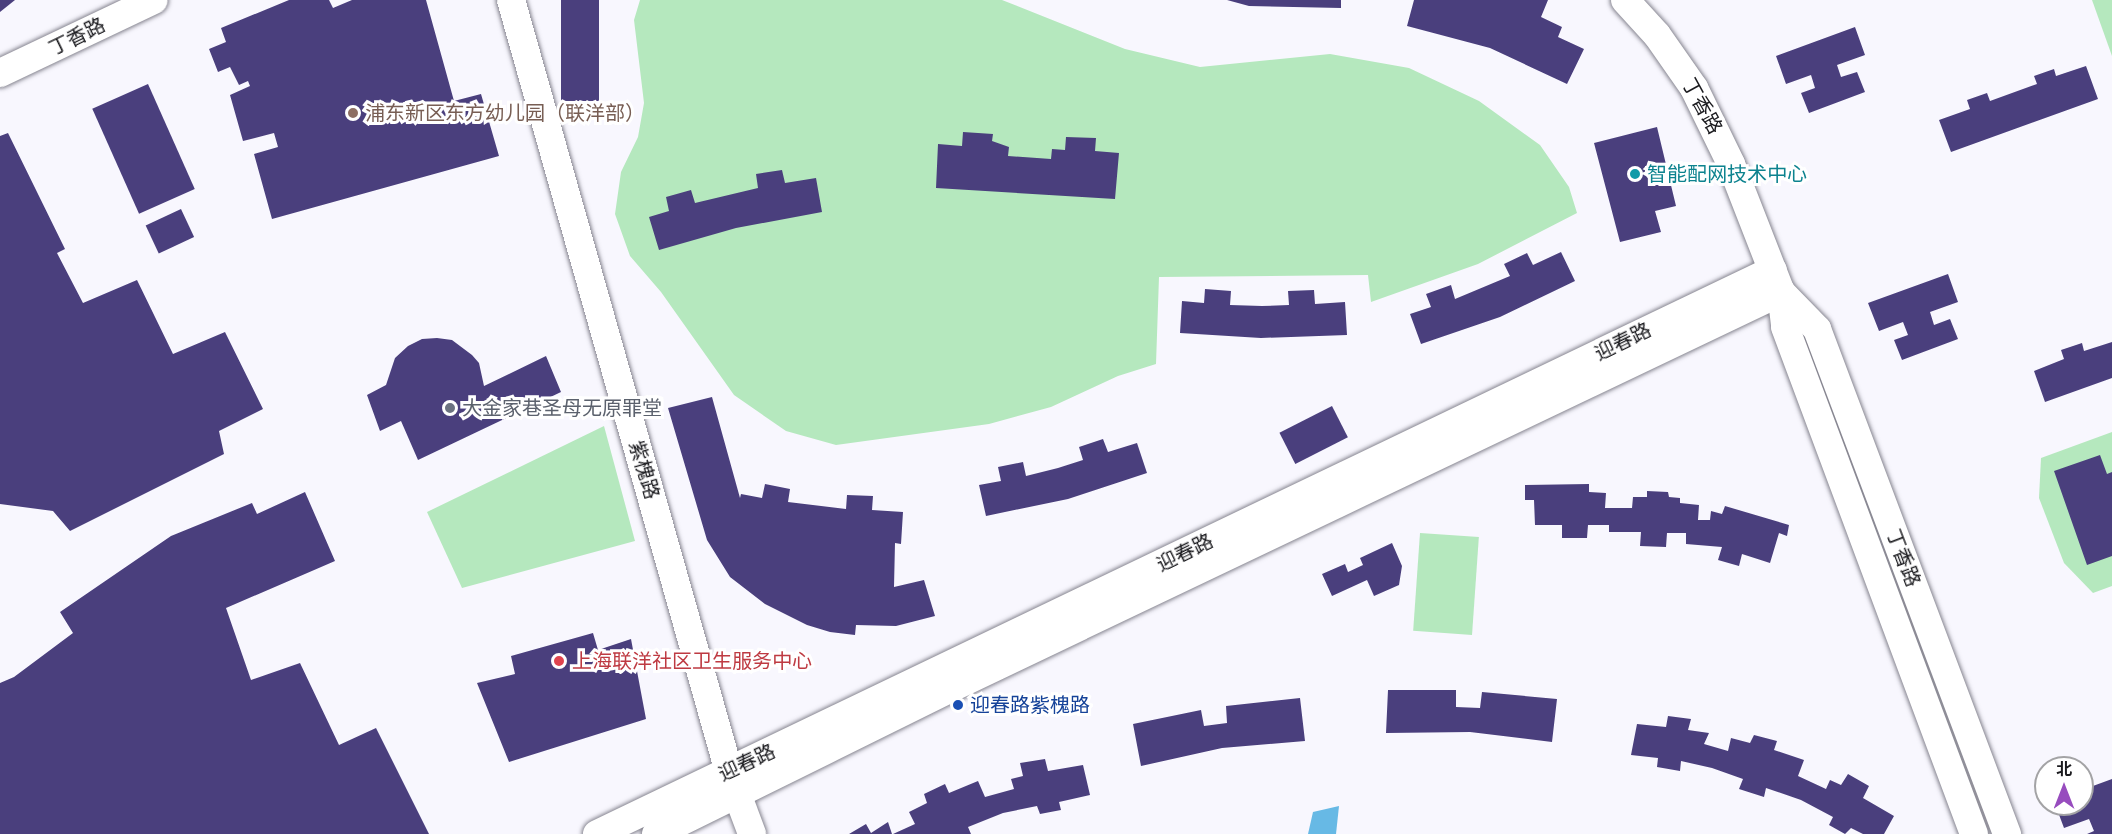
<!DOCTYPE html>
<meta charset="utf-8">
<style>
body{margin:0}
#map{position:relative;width:2112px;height:834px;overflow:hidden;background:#f8f7fe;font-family:"DM Sans","Noto Sans SC",sans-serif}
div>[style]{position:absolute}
.green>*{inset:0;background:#b5e8be;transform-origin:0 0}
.water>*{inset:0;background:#67b9e5}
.building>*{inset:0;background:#4a3f7d;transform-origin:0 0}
.roads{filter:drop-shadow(0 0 2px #868590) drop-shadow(0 0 2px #868590)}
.minor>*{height:28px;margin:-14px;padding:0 14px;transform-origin:14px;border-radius:14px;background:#fff}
.dots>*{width:16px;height:16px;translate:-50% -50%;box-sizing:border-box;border:3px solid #fff;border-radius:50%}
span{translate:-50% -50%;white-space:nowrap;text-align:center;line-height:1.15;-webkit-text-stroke:6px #fff;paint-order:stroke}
.street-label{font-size:20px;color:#1a1a1e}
.education-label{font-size:20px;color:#785e54}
.left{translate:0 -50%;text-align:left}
.culture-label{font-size:20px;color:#0d838f}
.worship-label{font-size:20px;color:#5b616d}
.health-label{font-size:20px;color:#be3a42}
.transit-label{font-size:20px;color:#164399}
.north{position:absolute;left:2034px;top:756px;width:60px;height:60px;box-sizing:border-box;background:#fff;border:2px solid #a3a3a5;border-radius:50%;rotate:0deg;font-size:16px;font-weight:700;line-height:24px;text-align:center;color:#1a1a1e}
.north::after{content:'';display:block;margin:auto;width:21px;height:27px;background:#974cbe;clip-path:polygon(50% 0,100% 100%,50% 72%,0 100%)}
</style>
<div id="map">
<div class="green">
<div style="clip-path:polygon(640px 0,1002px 0,1125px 49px,1200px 67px,1330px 54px,1409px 68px,1479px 101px,1540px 145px,1569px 187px,1577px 213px,1478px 264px,1371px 302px,1368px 275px,1159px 277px,1156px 364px,1118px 376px,1051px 407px,989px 424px,836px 445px,786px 431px,734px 395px,661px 292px,630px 256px,615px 214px,621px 172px,638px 137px,644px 103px,634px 20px)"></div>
<div style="clip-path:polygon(2092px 0,2112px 0,2112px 56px)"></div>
<div style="clip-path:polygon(604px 426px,635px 541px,462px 588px,427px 512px)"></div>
<div style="clip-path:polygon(2112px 432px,2112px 586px,2093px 593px,2064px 563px,2039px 498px,2041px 458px)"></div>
<div style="left:1420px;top:533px;width:59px;height:98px;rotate:4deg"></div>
</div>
<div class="water">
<div style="clip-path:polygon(1339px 806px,1336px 834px,1308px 834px,1313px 812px)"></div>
</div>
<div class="building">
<div style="clip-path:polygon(0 0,15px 0,0 12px)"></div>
<div style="clip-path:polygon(289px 0,329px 0,333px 8px,352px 0,426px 0,454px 101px,481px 94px,499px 156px,272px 219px,254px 154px,278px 147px,274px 133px,243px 141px,230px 95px,250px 86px,248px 81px,239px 85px,230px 67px,218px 72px,209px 49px,226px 42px,221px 28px)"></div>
<div style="left:561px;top:0;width:38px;height:101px"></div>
<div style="clip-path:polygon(1227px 0,1341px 0,1341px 8px,1249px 6px)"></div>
<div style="clip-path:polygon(1414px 0,1548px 0,1541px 17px,1562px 27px,1558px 37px,1584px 49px,1567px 84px,1490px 48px,1407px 26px)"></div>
<div style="clip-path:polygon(1855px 27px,1865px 55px,1837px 65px,1841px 77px,1857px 72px,1865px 92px,1809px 113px,1801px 93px,1815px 88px,1811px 75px,1786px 84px,1776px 56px)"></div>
<div style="clip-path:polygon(2086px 66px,2098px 99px,1951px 152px,1939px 120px,1970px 109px,1967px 100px,1987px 93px,1990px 101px,2037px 84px,2034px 76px,2054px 69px,2056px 76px)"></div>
<div style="left:148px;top:84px;width:115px;height:61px;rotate:66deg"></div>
<div style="clip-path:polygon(1657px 127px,1676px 206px,1655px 211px,1661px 232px,1620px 242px,1594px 143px)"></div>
<div style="clip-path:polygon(963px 132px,993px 134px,992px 141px,1009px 147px,1008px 156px,1051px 159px,1052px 149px,1065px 150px,1066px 137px,1096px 138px,1095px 151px,1119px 153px,1115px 199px,936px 188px,938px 144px,962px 146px)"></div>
<div style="clip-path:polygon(8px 133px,65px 249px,57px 253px,83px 303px,137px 280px,173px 354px,225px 332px,263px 409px,219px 431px,224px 454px,70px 531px,53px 511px,0 504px,0 136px)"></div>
<div style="clip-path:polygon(782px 170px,785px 183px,816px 178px,822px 212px,736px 228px,659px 250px,649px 217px,669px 211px,666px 197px,691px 190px,695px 203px,758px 188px,756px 174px)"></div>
<div style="left:181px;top:209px;width:31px;height:39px;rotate:65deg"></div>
<div style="clip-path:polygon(1561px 252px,1575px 281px,1500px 317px,1421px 344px,1410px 314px,1431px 307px,1426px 294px,1451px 285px,1455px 299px,1510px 276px,1504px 264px,1527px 253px,1533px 265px)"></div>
<div style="clip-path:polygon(1948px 274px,1958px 302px,1930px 312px,1934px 325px,1950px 319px,1958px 339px,1902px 360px,1894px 340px,1908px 335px,1903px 322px,1879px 331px,1868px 303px)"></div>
<div style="clip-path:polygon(1205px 289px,1231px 291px,1230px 305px,1262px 306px,1289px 305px,1288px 291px,1314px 290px,1315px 304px,1345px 302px,1347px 335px,1261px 338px,1180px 333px,1182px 301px,1204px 303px)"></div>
<div style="clip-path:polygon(437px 338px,452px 340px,472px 355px,479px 363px,484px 386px,546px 356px,561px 392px,418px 460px,401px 421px,380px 431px,367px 395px,386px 385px,395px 358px,408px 346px,422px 339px)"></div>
<div style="clip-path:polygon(2112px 342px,2112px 378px,2045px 402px,2034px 371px,2064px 359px,2061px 350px,2082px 343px,2084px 351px)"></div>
<div style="clip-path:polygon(712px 397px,740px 498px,741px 494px,762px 498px,765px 484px,790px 489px,788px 502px,846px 509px,847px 495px,873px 496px,872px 510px,903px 512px,901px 544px,895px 543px,894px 587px,924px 580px,935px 616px,896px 626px,856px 625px,855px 635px,830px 632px,807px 625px,765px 604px,730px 577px,707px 540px,668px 408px)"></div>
<div style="left:1332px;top:406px;width:35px;height:59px;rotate:63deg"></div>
<div style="clip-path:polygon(1103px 439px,1108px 452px,1137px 443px,1147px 473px,1068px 499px,986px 516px,979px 485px,1001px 481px,998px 467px,1023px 462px,1026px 476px,1058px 468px,1083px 460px,1079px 447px)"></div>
<div style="clip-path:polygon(2100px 455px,2107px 474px,2112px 472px,2112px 556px,2087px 565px,2054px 471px)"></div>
<div style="clip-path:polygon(1589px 484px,1589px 492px,1606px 493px,1605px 508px,1632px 508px,1633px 497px,1647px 497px,1647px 491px,1668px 492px,1669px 497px,1680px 498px,1680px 503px,1699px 505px,1698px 520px,1710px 520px,1711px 511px,1722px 514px,1725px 506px,1789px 525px,1787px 536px,1779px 533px,1770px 563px,1742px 554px,1739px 566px,1718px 560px,1722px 547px,1686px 544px,1686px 533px,1667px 533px,1666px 547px,1640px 546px,1641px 532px,1609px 532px,1609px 525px,1588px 525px,1587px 538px,1562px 538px,1562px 525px,1535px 525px,1534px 500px,1525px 500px,1525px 485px)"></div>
<div style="clip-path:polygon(305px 492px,335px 561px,226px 608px,251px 680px,300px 663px,339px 745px,376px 728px,429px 834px,0 834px,0 683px,14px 677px,73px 633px,60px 612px,171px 536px,252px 503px,257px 514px)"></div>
<div style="clip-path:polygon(1392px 543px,1402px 566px,1399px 585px,1374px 596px,1367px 580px,1332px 596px,1322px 574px,1345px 564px,1348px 572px,1363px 565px,1360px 558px)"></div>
<div style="clip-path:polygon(593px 633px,598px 650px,631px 639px,646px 719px,509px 762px,477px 683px,515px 674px,511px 656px)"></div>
<div style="clip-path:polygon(1388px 690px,1456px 690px,1456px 707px,1480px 708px,1482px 692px,1557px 699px,1552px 742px,1470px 732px,1386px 733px)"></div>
<div style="clip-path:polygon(1300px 698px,1305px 741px,1222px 748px,1141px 766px,1133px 724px,1201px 710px,1204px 726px,1227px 723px,1226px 706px)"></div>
<div style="clip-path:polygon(1668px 716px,1691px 719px,1688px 730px,1709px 733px,1704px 744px,1728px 751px,1731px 738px,1750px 743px,1754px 735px,1777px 741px,1774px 750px,1804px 760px,1798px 776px,1826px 789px,1830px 780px,1841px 785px,1848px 774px,1869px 786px,1863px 798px,1894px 816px,1884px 834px,1863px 834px,1851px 828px,1845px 834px,1829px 825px,1833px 817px,1801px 800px,1766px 788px,1764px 797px,1739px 789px,1743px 779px,1712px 768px,1681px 761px,1680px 771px,1657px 767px,1658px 758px,1631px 755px,1637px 724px,1666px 727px)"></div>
<div style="clip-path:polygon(1045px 759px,1048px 771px,1083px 765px,1090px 795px,1059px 802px,1061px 810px,1040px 814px,1037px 806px,1003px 813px,968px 827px,971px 834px,893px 834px,915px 824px,909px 812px,927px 803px,924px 794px,945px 784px,949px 793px,978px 781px,985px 797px,1014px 789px,1011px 779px,1023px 776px,1020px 763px)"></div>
<div style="clip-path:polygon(2112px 779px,2112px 834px,2087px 834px,2094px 831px,2089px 819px,2064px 828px,2055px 804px,2082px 804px,2082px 790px)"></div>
<div style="clip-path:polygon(888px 822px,892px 834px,849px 834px,866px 824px,871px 833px)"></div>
</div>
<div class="roads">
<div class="minor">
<div style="left:511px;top:0;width:802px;rotate:74.23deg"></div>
<div style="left:729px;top:772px;width:66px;rotate:69.6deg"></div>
<div style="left:1625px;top:0;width:47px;rotate:47.6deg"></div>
<div style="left:1657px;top:35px;width:65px;rotate:55.1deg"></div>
<div style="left:1694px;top:88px;width:85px;rotate:64deg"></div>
<div style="left:1731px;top:164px;width:137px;rotate:68.7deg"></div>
<div style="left:1781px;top:292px;width:35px;rotate:83deg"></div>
<div style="left:1785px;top:327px;width:541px;rotate:69.56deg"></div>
<div style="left:0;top:73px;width:170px;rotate:-25.4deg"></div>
<div style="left:1781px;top:292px;width:52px;rotate:45.8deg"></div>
<div style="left:1817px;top:329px;width:540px;rotate:69.38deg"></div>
<div style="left:597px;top:834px;width:1304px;rotate:-25.62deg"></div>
<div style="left:656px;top:834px;width:329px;rotate:-26.3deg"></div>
<div style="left:951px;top:688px;width:920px;rotate:-25.51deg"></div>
</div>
</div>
<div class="dots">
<div style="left:353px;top:113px;background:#8d6e63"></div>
<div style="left:1635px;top:174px;background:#0f9aa8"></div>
<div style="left:450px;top:408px;background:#6b7280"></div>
<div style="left:559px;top:661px;background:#e0444e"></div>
<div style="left:958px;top:705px;background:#1a4fb4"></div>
</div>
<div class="street-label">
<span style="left:77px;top:37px;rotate:-26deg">丁香路</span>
<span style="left:1702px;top:106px;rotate:61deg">丁香路</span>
<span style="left:1623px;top:342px;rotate:-26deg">迎春路</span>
<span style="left:644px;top:470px;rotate:74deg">紫槐路</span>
<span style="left:1185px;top:553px;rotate:-26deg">迎春路</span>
<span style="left:1903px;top:558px;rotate:69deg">丁香路</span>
<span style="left:747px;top:763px;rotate:-25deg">迎春路</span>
</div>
<div class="education-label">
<span class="left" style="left:365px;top:113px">浦东新区东方幼儿园（联洋部）</span>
</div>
<div class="culture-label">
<span class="left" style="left:1647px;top:174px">智能配网技术中心</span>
</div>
<div class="worship-label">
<span class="left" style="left:462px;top:408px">大金家巷圣母无原罪堂</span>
</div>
<div class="health-label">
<span class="left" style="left:572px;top:661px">上海联洋社区卫生服务中心</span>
</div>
<div class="transit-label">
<span class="left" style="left:970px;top:705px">迎春路紫槐路</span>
</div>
<div class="north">北</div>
</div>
